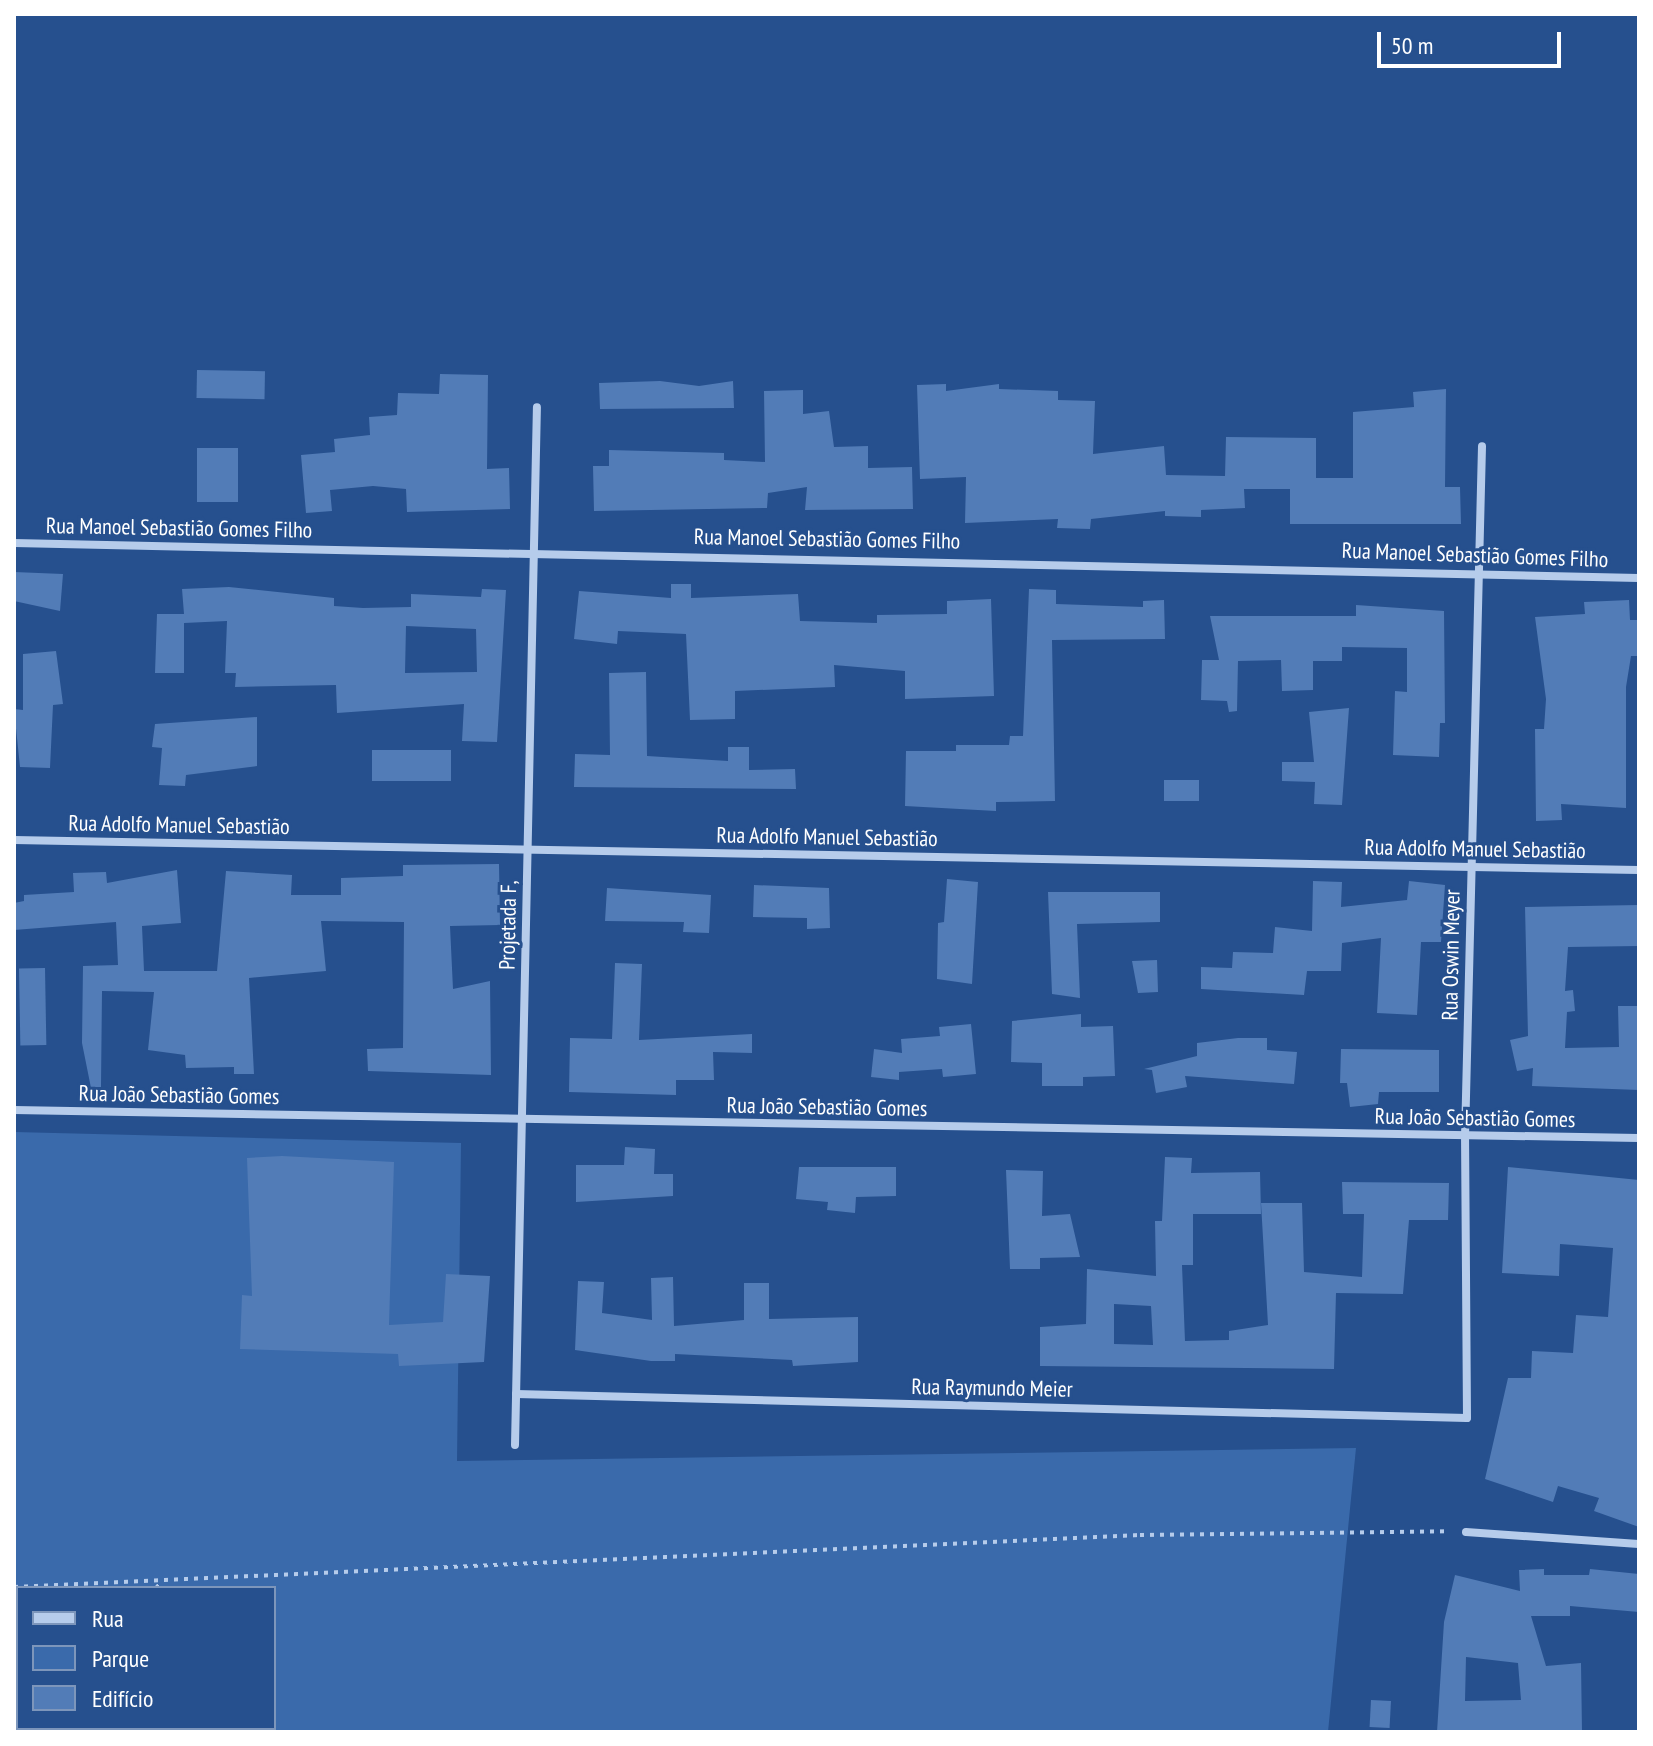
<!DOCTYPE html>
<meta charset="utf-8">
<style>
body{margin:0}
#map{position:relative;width:1653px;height:1746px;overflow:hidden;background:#26508e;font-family:"PT Sans Narrow",sans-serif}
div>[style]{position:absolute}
.green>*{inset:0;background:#3a6aab}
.building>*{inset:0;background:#527cb7;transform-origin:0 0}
.path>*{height:4px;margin-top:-2px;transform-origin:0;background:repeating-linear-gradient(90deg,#b6cceb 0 4px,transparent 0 10px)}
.minor>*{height:8px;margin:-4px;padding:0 4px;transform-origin:4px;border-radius:4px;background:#b6cceb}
span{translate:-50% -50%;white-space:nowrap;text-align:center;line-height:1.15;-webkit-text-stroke:6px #26508e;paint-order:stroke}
.street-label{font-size:22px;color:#fff}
.frame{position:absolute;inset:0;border:16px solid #fff;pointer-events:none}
.legend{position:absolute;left:16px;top:1586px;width:260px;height:144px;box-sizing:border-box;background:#26508e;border:2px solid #7d96bb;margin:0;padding:10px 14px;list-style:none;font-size:24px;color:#fff}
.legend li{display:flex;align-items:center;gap:16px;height:40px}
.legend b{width:40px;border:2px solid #7d96bb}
.scale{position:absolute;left:1377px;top:32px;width:184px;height:36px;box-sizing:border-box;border:4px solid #fff;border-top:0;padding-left:10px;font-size:24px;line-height:28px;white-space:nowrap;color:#fff;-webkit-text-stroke:6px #26508e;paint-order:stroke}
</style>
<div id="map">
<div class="green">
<div style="clip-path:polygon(14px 1132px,461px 1143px,457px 1461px,1356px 1448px,1328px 1732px,132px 1732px,274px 1728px,274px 1588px,18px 1588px,14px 1702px)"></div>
</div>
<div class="building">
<div style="left:197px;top:370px;width:68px;height:28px;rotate:1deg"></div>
<div style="clip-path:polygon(440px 374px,488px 375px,487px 469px,509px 468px,510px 509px,407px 512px,406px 489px,373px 486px,330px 490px,332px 511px,306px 513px,301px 455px,335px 452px,334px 439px,370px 435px,369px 417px,397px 415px,398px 393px,439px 394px)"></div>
<div style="clip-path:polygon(660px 381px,699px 386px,733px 381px,734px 408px,600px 409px,599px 383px)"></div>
<div style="clip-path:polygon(946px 384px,946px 391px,999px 384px,999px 389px,1058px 391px,1058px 400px,1095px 401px,1093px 454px,1164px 446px,1166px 475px,1225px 476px,1226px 437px,1316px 438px,1316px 478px,1353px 478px,1353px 412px,1414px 407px,1413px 392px,1446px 389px,1445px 487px,1460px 487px,1461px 524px,1290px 524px,1290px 489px,1244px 489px,1245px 508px,1201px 510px,1201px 517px,1165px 516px,1165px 511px,1091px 519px,1090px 529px,1057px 528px,1058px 519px,965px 523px,966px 477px,920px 479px,917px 385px)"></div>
<div style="clip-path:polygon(803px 390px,803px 414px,829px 411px,834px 447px,868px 446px,868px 468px,912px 467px,913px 509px,805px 510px,807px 487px,768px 493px,767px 508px,594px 511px,593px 466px,609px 466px,609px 450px,724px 453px,724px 460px,765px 462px,764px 391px)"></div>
<div style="left:197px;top:448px;width:41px;height:54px"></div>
<div style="clip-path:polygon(14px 572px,63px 574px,60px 611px,14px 601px)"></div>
<div style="clip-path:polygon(671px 584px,691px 584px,691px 598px,798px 594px,800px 621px,877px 623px,877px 615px,947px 614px,947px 601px,991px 599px,994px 696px,905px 699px,905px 671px,834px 665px,835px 687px,735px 691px,735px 719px,690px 720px,686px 634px,618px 631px,617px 644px,574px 639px,579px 591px,671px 598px)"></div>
<div style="clip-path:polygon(evenodd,229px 587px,334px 598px,334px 606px,363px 608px,411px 607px,411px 594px,481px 597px,482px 589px,506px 590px,497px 742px,462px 741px,464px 704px,337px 713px,336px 685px,235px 687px,236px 673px,225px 673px,227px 621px,184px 623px,184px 673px,155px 673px,157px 614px,184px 614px,182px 589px,229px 587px,406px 626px,476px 629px,477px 672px,405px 673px,406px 626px)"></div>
<div style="clip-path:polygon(1029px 589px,1056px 590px,1056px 604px,1143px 607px,1143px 601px,1164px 600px,1165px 639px,1052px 640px,1055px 801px,996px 802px,996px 811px,905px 806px,906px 751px,956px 751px,956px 745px,1009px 745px,1010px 736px,1023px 736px)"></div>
<div style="clip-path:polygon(1629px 600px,1630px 620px,1639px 620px,1639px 656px,1631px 656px,1626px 687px,1626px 808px,1561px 804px,1562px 820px,1536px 821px,1535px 729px,1544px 729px,1546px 699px,1535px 617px,1585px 614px,1584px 602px)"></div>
<div style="clip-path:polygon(1356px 605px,1444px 611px,1445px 723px,1440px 723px,1439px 757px,1393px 755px,1395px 691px,1407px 692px,1407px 648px,1342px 647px,1342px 661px,1313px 661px,1313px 690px,1282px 691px,1281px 660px,1238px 661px,1237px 711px,1229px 712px,1227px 701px,1201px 700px,1202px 660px,1219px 660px,1210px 616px,1356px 616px)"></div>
<div style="clip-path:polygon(56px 651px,63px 704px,53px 705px,50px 768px,20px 767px,14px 709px,23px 710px,23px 654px)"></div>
<div style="clip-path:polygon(646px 672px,647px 756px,728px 761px,728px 747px,749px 747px,749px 770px,795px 769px,796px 789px,574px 787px,575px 754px,610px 755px,609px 673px)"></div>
<div style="clip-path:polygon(1349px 708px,1342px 805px,1314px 804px,1315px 782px,1282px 781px,1282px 762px,1314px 762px,1309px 712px)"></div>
<div style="clip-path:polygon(257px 717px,257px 766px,186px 775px,185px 786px,159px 785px,162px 748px,152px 747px,155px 724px)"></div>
<div style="left:372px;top:750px;width:79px;height:31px"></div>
<div style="left:1164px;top:780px;width:35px;height:21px"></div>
<div style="clip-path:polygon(499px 864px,500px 925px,450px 926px,453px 989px,490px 981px,491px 1075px,368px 1071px,367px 1049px,403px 1048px,404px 922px,321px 921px,326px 971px,249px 978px,254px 1074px,234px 1074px,234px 1067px,186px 1068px,185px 1055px,148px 1050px,154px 992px,102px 991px,101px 1087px,91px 1088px,82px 1043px,83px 966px,118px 965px,116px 922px,14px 930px,14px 903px,24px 901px,24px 895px,74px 892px,73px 873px,106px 872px,107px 883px,177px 870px,181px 923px,142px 926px,144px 971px,217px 971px,226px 871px,292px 875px,291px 895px,341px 895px,341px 878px,403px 876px,403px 865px)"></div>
<div style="clip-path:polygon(947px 879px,978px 882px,972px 984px,937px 979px,938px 923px,944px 922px)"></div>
<div style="clip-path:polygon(1313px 881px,1342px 882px,1341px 907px,1407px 900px,1409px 881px,1445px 885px,1441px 942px,1421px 942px,1417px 1015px,1377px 1013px,1381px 938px,1342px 943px,1341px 971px,1307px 971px,1304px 995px,1201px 989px,1201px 967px,1232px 968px,1233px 952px,1273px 953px,1275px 927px,1312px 931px)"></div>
<div style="clip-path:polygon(754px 885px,829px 888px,830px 928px,807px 929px,807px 918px,753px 917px)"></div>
<div style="clip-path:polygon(607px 888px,711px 895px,709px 933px,683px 932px,684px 922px,605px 921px)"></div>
<div style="clip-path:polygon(1048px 892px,1160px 892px,1160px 922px,1077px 924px,1080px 998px,1052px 994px)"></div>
<div style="clip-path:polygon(1639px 905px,1639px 946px,1568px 947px,1565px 991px,1573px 990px,1575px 1011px,1567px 1012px,1565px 1048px,1619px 1047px,1618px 1006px,1639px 1006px,1639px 1090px,1532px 1086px,1533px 1068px,1517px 1071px,1510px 1040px,1528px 1036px,1525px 907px)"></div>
<div style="clip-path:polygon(1157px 960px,1158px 992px,1138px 993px,1132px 961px)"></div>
<div style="clip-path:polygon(615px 963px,642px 964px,639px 1040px,752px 1034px,752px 1053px,713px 1052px,714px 1080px,676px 1080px,676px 1095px,569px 1092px,570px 1038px,612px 1039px)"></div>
<div style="left:45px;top:968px;width:77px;height:26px;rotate:89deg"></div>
<div style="clip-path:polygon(1081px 1014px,1081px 1027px,1113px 1026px,1115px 1076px,1083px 1077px,1083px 1086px,1042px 1086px,1042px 1063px,1011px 1062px,1012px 1021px)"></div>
<div style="clip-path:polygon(971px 1024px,976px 1074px,943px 1077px,942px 1069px,899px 1072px,899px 1080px,871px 1077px,874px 1049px,902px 1053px,901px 1039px,940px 1036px,939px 1027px)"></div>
<div style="clip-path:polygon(1238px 1038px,1267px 1038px,1267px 1050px,1297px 1052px,1294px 1084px,1185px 1076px,1187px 1087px,1156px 1093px,1152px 1070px,1144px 1069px,1197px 1056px,1197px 1043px)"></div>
<div style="clip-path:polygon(1341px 1049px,1439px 1050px,1439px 1092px,1379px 1092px,1378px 1104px,1350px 1107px,1347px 1083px,1340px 1083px)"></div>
<div style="clip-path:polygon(625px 1147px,655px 1149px,654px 1174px,673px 1174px,673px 1196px,576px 1202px,576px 1165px,624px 1165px)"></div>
<div style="clip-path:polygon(282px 1156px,394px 1162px,389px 1325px,443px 1322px,446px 1274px,490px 1276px,484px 1362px,399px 1366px,398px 1354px,240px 1349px,242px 1295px,252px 1296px,247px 1158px)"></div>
<div style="clip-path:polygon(evenodd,1165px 1157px,1192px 1158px,1191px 1173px,1260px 1172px,1261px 1214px,1193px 1214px,1193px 1265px,1182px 1265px,1185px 1341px,1229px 1340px,1229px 1331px,1268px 1325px,1261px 1203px,1302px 1203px,1304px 1272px,1362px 1277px,1364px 1214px,1343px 1214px,1342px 1182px,1449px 1183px,1448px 1220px,1409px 1220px,1403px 1294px,1336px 1293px,1334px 1369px,1040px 1366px,1040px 1327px,1086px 1324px,1087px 1269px,1156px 1276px,1155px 1221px,1162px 1221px,1165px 1157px,1114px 1304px,1151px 1306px,1153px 1345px,1114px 1344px,1114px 1304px)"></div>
<div style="clip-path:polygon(799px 1167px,896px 1167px,896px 1196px,856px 1197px,855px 1213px,827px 1210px,828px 1202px,796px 1199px)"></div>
<div style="clip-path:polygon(1508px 1167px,1639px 1180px,1639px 1527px,1594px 1511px,1599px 1498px,1558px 1486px,1553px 1502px,1485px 1479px,1508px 1378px,1531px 1378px,1532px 1351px,1573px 1353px,1576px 1315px,1608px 1317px,1613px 1248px,1560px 1244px,1559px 1276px,1502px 1273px)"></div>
<div style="clip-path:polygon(1006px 1170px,1043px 1171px,1042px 1216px,1070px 1214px,1080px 1257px,1040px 1258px,1040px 1269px,1010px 1269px)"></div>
<div style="clip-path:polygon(673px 1277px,674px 1326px,744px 1320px,744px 1283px,769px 1283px,769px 1319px,858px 1317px,858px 1362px,793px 1366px,792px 1360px,675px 1354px,675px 1361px,651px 1361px,575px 1350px,578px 1281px,604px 1282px,602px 1313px,652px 1320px,651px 1278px)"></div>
<div style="clip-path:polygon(evenodd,1544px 1569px,1544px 1575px,1589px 1575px,1590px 1569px,1639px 1574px,1639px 1612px,1570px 1606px,1570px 1616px,1531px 1616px,1546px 1666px,1581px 1663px,1582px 1732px,1437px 1732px,1444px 1622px,1455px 1575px,1520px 1591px,1519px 1570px,1544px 1569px,1466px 1657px,1518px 1663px,1521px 1700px,1465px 1701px,1466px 1657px)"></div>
<div style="left:1371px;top:1700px;width:20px;height:27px;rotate:3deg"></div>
</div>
<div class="path">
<div style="left:14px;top:1587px;width:1127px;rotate:-2.64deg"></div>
<div style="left:1140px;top:1535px;width:310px;rotate:-0.7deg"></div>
<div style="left:156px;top:1588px;width:9px;rotate:-49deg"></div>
<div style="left:103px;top:1732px;width:4px;rotate:-90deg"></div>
</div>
<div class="minor">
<div style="left:14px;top:543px;width:1625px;rotate:1.23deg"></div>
<div style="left:14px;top:840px;width:1625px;rotate:1.06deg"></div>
<div style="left:14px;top:1110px;width:1625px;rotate:0.99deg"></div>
<div style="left:516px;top:1394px;width:951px;rotate:1.45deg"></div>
<div style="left:1467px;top:1418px;width:281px;rotate:-90.4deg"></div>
<div style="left:1465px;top:1137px;width:691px;rotate:-88.59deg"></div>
<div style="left:515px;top:1445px;width:1038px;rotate:-88.79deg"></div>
<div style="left:1466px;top:1532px;width:173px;rotate:4deg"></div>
</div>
<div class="street-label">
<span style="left:179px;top:528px;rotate:1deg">Rua Manoel Sebastião Gomes Filho</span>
<span style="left:827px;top:539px;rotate:1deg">Rua Manoel Sebastião Gomes Filho</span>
<span style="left:1475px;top:555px;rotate:2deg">Rua Manoel Sebastião Gomes Filho</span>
<span style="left:179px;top:825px;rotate:1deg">Rua Adolfo Manuel Sebastião</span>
<span style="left:827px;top:837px;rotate:1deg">Rua Adolfo Manuel Sebastião</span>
<span style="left:1475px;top:849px;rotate:1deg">Rua Adolfo Manuel Sebastião</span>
<span style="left:508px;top:925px;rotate:-89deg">Projetada F,</span>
<span style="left:1451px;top:955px;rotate:-89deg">Rua Oswin Meyer</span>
<span style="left:179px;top:1095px;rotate:1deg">Rua João Sebastião Gomes</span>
<span style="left:827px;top:1107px;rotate:1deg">Rua João Sebastião Gomes</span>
<span style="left:1475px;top:1118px;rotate:1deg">Rua João Sebastião Gomes</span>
<span style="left:992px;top:1388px;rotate:1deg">Rua Raymundo Meier</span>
</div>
<div class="frame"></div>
<ul class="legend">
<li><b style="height:10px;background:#b6cceb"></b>Rua</li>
<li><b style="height:22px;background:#3a6aab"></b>Parque</li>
<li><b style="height:22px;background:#527cb7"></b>Edifício</li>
</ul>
<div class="scale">50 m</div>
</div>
